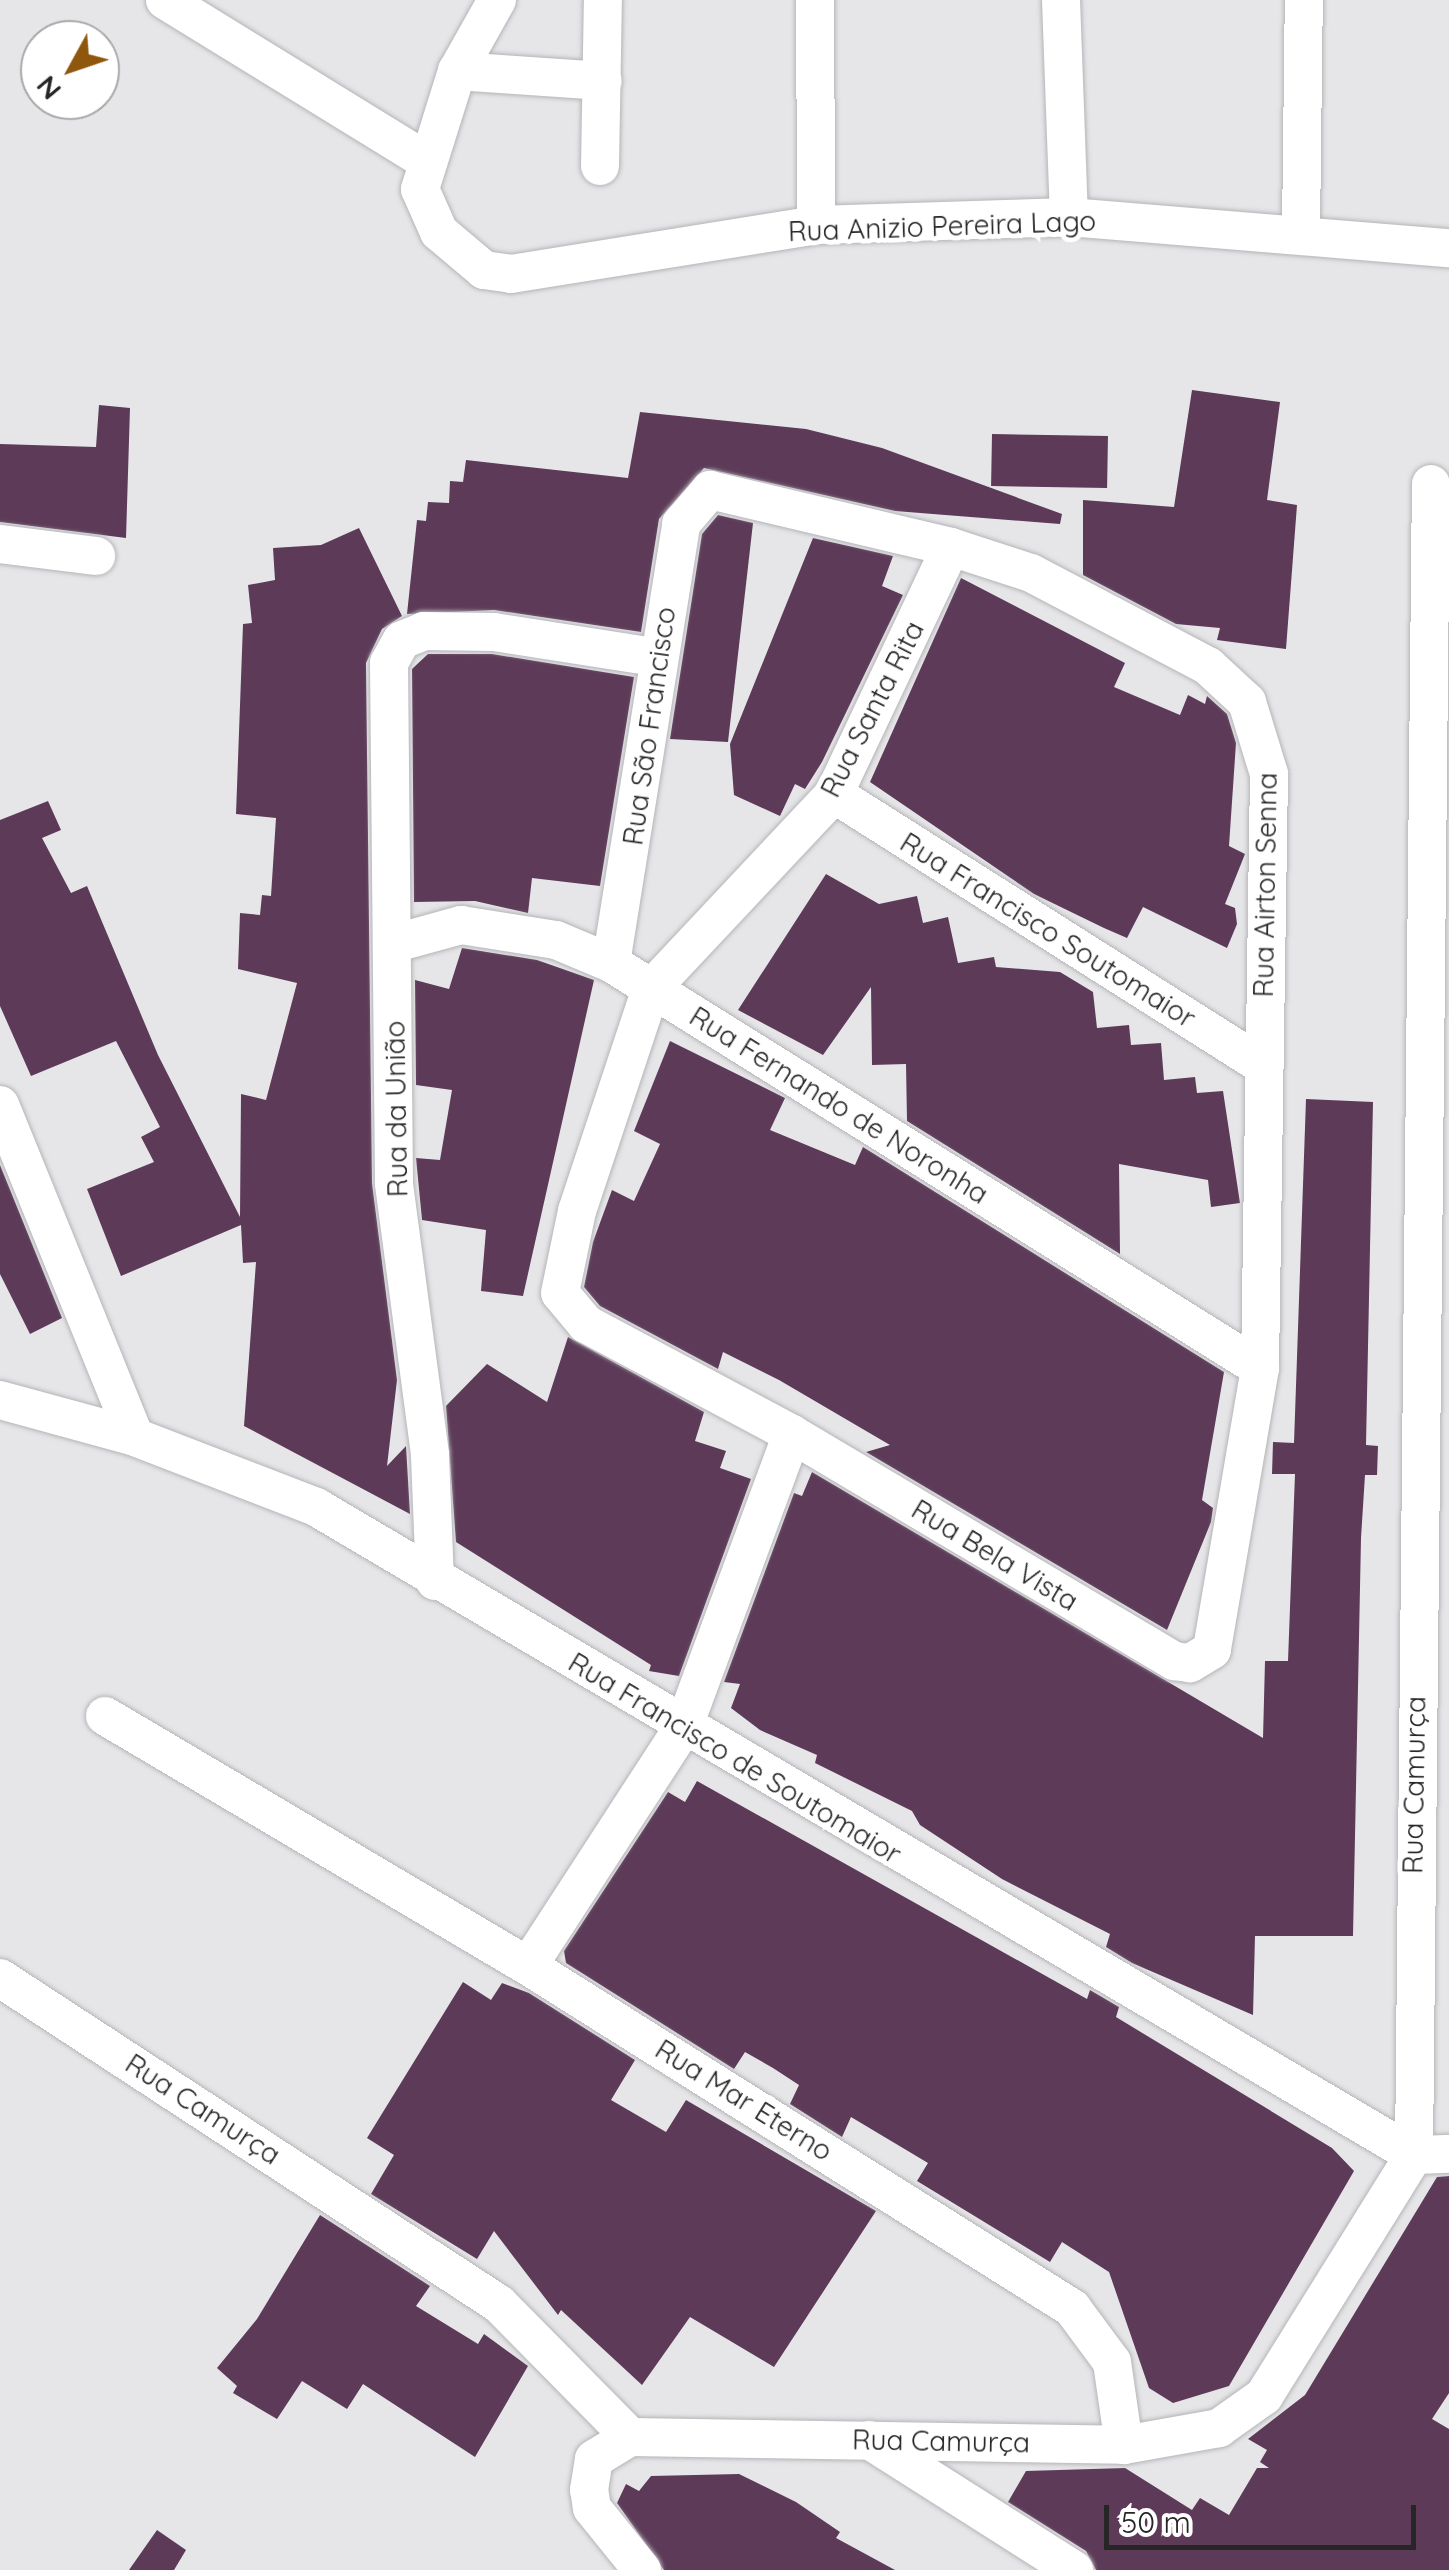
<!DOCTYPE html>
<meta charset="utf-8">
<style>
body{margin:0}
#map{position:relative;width:1449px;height:2570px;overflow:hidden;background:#e6e6e9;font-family:Quicksand,sans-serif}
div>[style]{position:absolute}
.building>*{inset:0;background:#5c3a58;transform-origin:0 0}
.roads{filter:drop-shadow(0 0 2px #b5b5b8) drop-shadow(0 0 2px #b5b5b8)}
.street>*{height:38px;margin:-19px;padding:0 19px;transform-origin:19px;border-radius:19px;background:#fff}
span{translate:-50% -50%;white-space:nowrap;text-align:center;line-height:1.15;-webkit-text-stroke:10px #fff;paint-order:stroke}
.street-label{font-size:28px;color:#262627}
.north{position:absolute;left:20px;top:20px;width:100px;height:100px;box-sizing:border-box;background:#fff;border:2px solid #a8a8a9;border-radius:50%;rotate:230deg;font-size:28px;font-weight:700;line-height:40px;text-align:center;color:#262627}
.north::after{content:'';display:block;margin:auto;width:35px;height:45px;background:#8f570e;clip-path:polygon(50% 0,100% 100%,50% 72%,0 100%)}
.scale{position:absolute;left:1104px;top:2505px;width:312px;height:45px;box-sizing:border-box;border:5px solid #262627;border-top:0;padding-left:12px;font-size:30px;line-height:35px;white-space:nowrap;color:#262627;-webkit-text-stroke:8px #fff;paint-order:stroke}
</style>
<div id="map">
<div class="building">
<div style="clip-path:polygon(1192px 390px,1280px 402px,1267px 500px,1297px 505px,1286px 649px,1217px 640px,1220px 628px,1176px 624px,1083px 575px,1083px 500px,1174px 507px)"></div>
<div style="clip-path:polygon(99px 405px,130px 408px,126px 538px,0 522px,0 444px,96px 447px)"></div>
<div style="clip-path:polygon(640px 412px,806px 429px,882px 448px,1062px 514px,1060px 524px,895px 511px,704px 468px,659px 519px,641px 632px,494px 610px,407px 614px,417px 520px,426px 521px,428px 502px,449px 503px,450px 481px,463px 482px,466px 460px,628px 478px)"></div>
<div style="left:992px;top:434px;width:116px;height:52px;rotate:1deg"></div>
<div style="clip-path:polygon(718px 515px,753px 523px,728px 742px,670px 739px,702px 534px)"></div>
<div style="clip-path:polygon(359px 528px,402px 616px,382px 629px,366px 663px,372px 1183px,397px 1380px,387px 1466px,406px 1446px,410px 1514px,244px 1426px,256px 1262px,243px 1263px,241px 1225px,121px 1276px,87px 1189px,154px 1162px,141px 1137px,160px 1127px,116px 1041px,31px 1076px,0 1006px,0 820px,48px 801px,61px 830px,42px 838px,71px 893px,87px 886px,158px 1055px,240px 1217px,241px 1094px,266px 1100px,297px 983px,238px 969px,240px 913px,260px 915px,262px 895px,271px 896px,276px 818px,236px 814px,243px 624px,252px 623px,248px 585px,275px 580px,273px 548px,321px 545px)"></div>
<div style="clip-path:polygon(813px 538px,893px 556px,882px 586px,903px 595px,822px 762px,805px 789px,795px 784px,780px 816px,734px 795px,730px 744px)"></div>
<div style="clip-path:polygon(961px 578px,1125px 663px,1114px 687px,1180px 715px,1188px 695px,1205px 704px,1207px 696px,1227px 714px,1236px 743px,1229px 846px,1245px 854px,1225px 904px,1235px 908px,1237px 924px,1227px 948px,1143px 907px,1127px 938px,1104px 928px,1034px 894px,870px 782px)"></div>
<div style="clip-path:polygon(428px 654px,492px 654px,634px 677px,600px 886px,532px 878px,528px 913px,475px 901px,414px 902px,412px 669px)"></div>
<div style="clip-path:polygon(826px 874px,879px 904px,917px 896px,923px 923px,948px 917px,958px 963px,994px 957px,996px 967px,1060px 972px,1093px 992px,1097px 1028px,1129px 1025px,1131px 1045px,1161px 1043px,1164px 1080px,1195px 1077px,1197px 1093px,1223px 1091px,1240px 1203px,1211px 1207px,1208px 1180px,1119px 1164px,1120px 1254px,907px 1121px,906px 1064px,872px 1065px,871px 987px,823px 1055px,738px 1010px)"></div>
<div style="clip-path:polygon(462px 948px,537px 960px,594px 980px,523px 1296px,481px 1291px,486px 1230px,422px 1220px,416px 1158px,440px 1160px,452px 1090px,416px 1085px,415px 980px,449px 989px)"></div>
<div style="clip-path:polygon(670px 1041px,785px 1098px,770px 1130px,855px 1165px,863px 1147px,1224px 1372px,1202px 1500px,1213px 1508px,1211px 1522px,1167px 1630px,866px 1452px,890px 1445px,779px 1380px,723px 1352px,718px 1369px,600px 1306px,584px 1287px,593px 1242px,612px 1190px,634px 1201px,660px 1144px,634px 1131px)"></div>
<div style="clip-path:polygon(1306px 1099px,1373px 1102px,1366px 1445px,1378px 1446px,1377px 1475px,1365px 1475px,1361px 1538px,1353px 1936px,1255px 1936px,1253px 2015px,1132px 1963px,1106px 1947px,1110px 1934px,1002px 1879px,920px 1825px,912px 1811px,815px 1763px,817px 1755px,760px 1730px,731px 1708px,740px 1684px,724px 1682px,794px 1493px,802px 1496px,812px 1472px,1263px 1738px,1265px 1661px,1288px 1661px,1295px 1474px,1272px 1474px,1273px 1442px,1294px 1443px)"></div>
<div style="clip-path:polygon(0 1165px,62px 1318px,30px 1334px,0 1274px)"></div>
<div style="clip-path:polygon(568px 1337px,704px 1412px,695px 1441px,726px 1451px,720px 1468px,751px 1479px,679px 1676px,649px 1671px,651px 1665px,456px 1542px,446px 1406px,487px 1364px,547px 1402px)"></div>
<div style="clip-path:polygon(697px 1781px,1087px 1999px,1090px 1990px,1119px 2007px,1116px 2017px,1332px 2148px,1354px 2171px,1229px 2386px,1173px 2403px,1149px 2388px,1109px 2272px,1062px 2242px,1050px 2262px,917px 2181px,928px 2163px,851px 2117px,842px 2137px,790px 2104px,799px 2085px,773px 2068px,745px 2052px,734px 2069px,566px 1963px,564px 1951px,668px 1792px,685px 1802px)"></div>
<div style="clip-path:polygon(463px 1982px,491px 2000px,502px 1983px,529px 1993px,635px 2060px,611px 2100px,666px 2132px,686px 2100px,876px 2211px,774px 2367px,690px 2317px,642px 2385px,561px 2310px,558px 2315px,494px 2231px,477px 2259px,371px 2194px,394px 2155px,367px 2138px)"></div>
<div style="clip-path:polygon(1449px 2176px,1449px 2393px,1432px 2419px,1449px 2429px,1449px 2570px,1096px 2570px,1086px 2551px,1008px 2502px,1026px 2471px,1125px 2468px,1192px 2510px,1200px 2498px,1229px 2515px,1257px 2468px,1269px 2468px,1260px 2462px,1267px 2450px,1248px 2439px,1305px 2395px,1437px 2177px)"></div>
<div style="clip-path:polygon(320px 2215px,430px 2286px,416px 2306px,478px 2344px,484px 2334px,528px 2366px,475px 2457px,363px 2384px,347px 2409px,302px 2381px,277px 2419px,233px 2393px,237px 2386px,217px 2368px,257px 2319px)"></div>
<div style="clip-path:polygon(739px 2474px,796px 2502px,840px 2532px,836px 2538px,895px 2570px,664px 2570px,617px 2503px,626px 2484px,639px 2491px,651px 2476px)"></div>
<div style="clip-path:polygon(157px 2530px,186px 2550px,174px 2570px,129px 2570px)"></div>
</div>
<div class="roads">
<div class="street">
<div style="left:165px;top:0;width:309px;rotate:31.6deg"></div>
<div style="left:497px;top:0;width:81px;rotate:119.4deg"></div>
<div style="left:457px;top:71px;width:124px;rotate:107.4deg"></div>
<div style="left:420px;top:189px;width:47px;rotate:66.2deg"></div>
<div style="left:439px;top:232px;width:59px;rotate:40.2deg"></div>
<div style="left:484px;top:270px;width:27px;rotate:8deg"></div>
<div style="left:511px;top:274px;width:309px;rotate:-9.1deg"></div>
<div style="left:816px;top:225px;width:253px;rotate:-1.8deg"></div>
<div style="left:1069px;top:217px;width:381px;rotate:4.7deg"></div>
<div style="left:815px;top:0;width:225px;rotate:89.7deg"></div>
<div style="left:1061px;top:0;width:217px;rotate:87.9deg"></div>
<div style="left:457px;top:71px;width:146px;rotate:3.9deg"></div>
<div style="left:600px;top:166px;width:166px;rotate:-89deg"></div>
<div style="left:1301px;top:231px;width:231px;rotate:-89.3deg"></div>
<div style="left:0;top:544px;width:97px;rotate:7.1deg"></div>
<div style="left:834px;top:794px;width:507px;rotate:32.34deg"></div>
<div style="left:392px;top:944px;width:72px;rotate:-15.4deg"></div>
<div style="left:461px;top:925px;width:96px;rotate:9deg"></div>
<div style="left:556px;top:940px;width:60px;rotate:22.7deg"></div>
<div style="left:611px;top:963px;width:765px;rotate:31.97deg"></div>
<div style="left:611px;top:963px;width:445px;rotate:-80.9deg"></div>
<div style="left:681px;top:524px;width:45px;rotate:-49.5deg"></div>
<div style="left:710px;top:490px;width:248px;rotate:13.3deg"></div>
<div style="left:951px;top:547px;width:84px;rotate:18deg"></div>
<div style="left:1031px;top:573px;width:200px;rotate:27.7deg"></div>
<div style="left:1208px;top:666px;width:53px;rotate:42.7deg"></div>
<div style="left:1247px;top:702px;width:75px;rotate:73deg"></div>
<div style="left:1269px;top:774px;width:594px;rotate:90.87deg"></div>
<div style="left:1260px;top:1368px;width:286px;rotate:99.7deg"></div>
<div style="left:1212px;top:1650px;width:26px;rotate:149deg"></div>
<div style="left:1190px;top:1663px;width:16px;rotate:-173deg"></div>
<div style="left:1174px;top:1661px;width:444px;rotate:-149.3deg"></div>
<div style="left:792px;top:1434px;width:234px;rotate:-151.9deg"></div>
<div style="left:586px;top:1324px;width:40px;rotate:-130deg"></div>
<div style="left:560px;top:1293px;width:84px;rotate:-78.3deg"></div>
<div style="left:577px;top:1211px;width:234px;rotate:-71.6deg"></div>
<div style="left:651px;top:989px;width:267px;rotate:-46.8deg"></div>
<div style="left:834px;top:794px;width:273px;rotate:-64.7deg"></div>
<div style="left:0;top:1105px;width:358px;rotate:67.9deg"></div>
<div style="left:0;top:1400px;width:140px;rotate:15.3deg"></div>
<div style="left:135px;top:1437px;width:194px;rotate:21.1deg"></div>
<div style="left:316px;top:1507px;width:1275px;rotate:30.55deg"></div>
<div style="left:1414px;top:2155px;width:35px;rotate:-2deg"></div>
<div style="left:792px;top:1434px;width:311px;rotate:110.3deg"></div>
<div style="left:684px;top:1726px;width:286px;rotate:123deg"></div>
<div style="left:528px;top:1966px;width:643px;rotate:32.16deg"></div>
<div style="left:1072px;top:2308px;width:67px;rotate:53.5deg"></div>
<div style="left:1112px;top:2362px;width:84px;rotate:81.8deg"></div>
<div style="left:435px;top:1581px;width:127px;rotate:-92.3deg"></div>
<div style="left:430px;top:1454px;width:273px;rotate:-97.6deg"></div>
<div style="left:394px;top:1183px;width:520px;rotate:-90.55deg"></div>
<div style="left:389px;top:663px;width:26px;rotate:-61deg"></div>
<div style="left:402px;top:640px;width:24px;rotate:-22deg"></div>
<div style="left:424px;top:631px;width:70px;rotate:0.8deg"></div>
<div style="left:494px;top:632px;width:162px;rotate:8.9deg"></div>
<div style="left:105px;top:1716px;width:491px;rotate:30.6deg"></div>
<div style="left:0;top:1978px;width:596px;rotate:33.16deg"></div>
<div style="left:499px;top:2304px;width:187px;rotate:45.4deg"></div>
<div style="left:869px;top:2440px;width:243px;rotate:32.4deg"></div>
<div style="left:642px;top:2570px;width:80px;rotate:-128.9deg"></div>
<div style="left:592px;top:2508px;width:18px;rotate:-99deg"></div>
<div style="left:589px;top:2490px;width:31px;rotate:-81deg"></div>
<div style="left:594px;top:2459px;width:42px;rotate:-31.4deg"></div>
<div style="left:630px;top:2437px;width:494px;rotate:0.9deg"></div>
<div style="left:1124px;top:2445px;width:97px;rotate:-10.1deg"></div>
<div style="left:1219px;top:2428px;width:55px;rotate:-35.4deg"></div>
<div style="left:1264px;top:2396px;width:284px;rotate:-58.1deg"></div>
<div style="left:1414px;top:2155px;width:1671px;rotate:-89.42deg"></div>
</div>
</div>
<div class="street-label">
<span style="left:942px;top:226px;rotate:-2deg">Rua Anizio Pereira Lago</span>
<span style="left:872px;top:709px;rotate:-63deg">Rua Santa Rita</span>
<span style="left:649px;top:726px;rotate:-82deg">Rua São Francisco</span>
<span style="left:1265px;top:885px;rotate:-89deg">Rua Airton Senna</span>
<span style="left:1048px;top:930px;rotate:32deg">Rua Francisco Soutomaior</span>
<span style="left:839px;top:1105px;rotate:32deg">Rua Fernando de Noronha</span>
<span style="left:396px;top:1109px;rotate:-91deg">Rua da União</span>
<span style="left:995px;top:1555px;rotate:31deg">Rua Bela Vista</span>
<span style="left:735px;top:1758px;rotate:31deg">Rua Francisco de Soutomaior</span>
<span style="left:1414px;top:1785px;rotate:-89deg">Rua Camurça</span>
<span style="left:744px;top:2100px;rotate:32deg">Rua Mar Eterno</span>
<span style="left:203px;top:2109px;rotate:33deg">Rua Camurça</span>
<span style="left:941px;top:2441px;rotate:1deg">Rua Camurça</span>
</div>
<div class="north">N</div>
<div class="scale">50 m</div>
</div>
